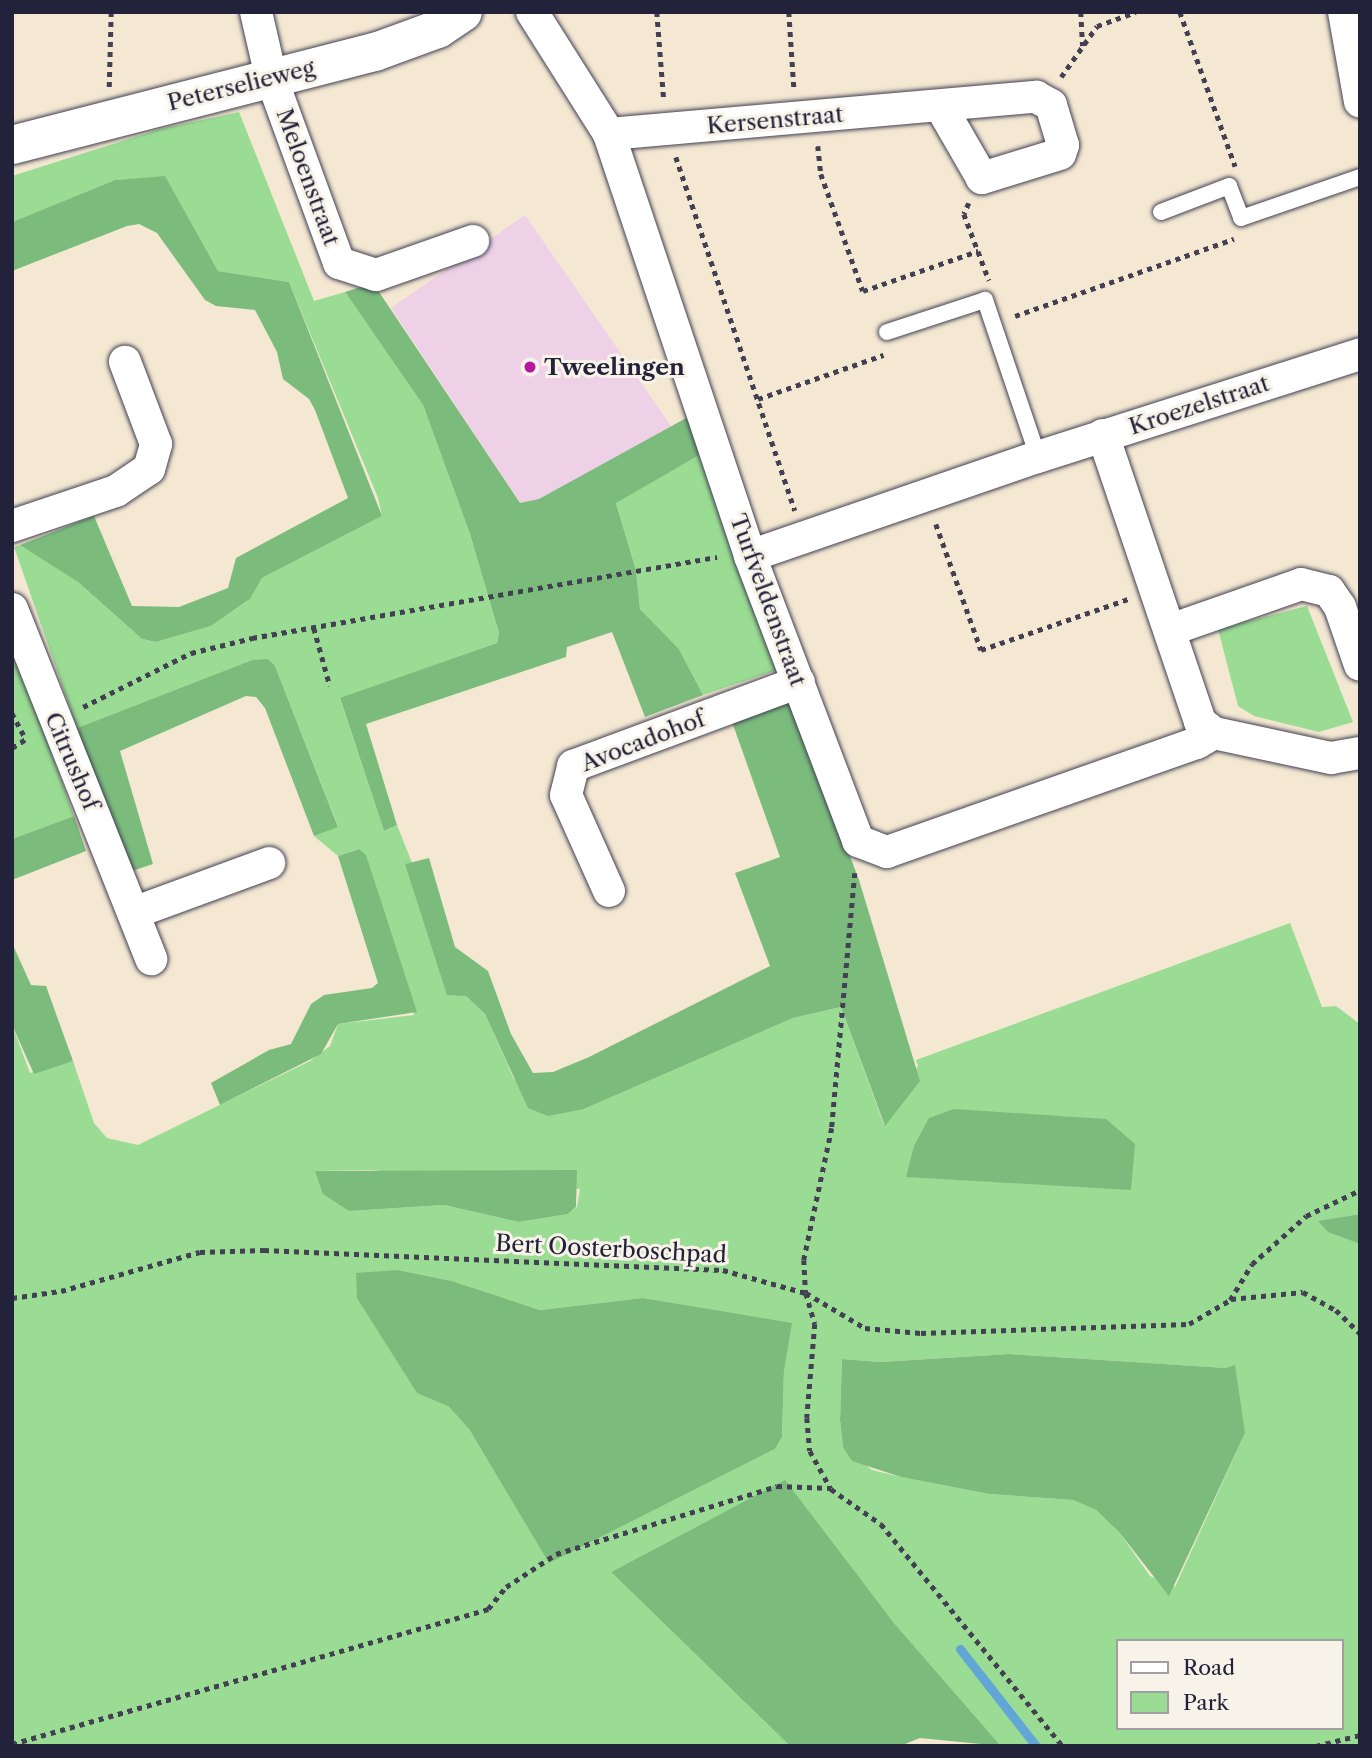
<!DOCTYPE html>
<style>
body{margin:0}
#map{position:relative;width:1372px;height:1758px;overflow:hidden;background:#f4e8d3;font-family:"Libre Caslon Text",serif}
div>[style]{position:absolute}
.built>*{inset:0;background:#eed0e7}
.green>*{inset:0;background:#9adc93}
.forest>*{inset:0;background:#7bbc7d}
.stream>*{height:9px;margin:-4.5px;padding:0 4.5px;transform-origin:4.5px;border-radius:4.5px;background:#61a6d7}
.path>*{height:4.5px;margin-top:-2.25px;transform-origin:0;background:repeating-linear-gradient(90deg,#424052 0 5px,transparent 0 10px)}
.roads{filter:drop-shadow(0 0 2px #424052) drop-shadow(0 0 2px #424052)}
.service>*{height:16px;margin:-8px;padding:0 8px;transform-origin:8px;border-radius:8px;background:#fff}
.minor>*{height:32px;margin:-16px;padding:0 16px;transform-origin:16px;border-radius:16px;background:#fff}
.tertiary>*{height:38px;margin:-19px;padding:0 19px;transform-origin:19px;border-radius:19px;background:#fff}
.dots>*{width:19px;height:19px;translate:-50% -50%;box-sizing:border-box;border:4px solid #f7f3e8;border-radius:50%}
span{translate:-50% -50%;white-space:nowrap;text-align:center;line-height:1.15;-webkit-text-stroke:6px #f7f3e8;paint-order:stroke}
.street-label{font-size:23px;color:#22223b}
.poi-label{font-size:23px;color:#22223b;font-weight:700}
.left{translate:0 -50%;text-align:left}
.frame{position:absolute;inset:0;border:14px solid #22223b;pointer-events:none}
.legend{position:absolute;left:1116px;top:1639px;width:228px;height:91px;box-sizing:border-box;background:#f7f3e8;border:2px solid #a29fa3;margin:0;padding:9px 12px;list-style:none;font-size:21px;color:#22223b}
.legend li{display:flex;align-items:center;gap:14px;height:35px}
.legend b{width:35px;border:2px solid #a29fa3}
</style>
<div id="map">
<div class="built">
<div style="clip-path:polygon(525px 215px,671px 426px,539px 500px,520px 503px,391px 308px)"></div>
</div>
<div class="green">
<div style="clip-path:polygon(evenodd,239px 112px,314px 301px,345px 292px,423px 405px,470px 534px,499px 633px,497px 643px,340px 699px,384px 831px,397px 825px,412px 863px,406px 864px,466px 996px,485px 1014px,514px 1079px,584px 1109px,793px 1018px,841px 1007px,884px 1125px,918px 1066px,916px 1060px,1290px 923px,1322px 1007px,1336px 1006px,1360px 1024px,1360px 1214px,1319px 1221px,1329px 1232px,1360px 1244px,1360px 1746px,1001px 1746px,894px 1623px,784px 1481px,611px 1572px,790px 1746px,12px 1746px,12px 1025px,30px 1073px,73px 1061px,94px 1123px,107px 1138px,138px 1145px,310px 1061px,330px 1046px,338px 1024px,414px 1015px,358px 849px,338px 856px,314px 836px,338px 826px,275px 666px,252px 660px,77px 728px,14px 547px,20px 545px,45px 560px,78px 582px,142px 639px,156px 642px,211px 626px,249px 600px,262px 578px,382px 516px,378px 498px,289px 282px,218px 271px,165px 177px,115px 180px,12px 222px,12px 176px,160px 129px,239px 112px,1015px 1116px,1070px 1116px,914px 1146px,1015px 1116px,239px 112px,371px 1170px,580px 1189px,577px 1207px,568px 1214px,519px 1222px,444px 1205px,349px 1211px,315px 1171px,371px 1170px,239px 112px,398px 1270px,452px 1281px,540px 1310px,643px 1298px,791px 1324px,784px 1371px,782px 1437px,775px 1449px,549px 1562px,469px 1429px,448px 1406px,398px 1270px,239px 112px,1009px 1354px,1226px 1368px,1245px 1433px,1175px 1587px,1150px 1576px,1119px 1532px,1096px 1510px,1073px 1500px,989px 1494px,901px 1477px,872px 1470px,843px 1447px,840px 1420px,842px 1359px,881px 1362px,1009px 1354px,239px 112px,1118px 1641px,1342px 1641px,1342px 1728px,1118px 1728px,1118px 1641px)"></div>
<div style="clip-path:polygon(701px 454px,780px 669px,703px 695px,679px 649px,640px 609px,636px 570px,616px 502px)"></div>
<div style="clip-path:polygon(1307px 606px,1353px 722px,1319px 732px,1254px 716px,1238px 706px,1218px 629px)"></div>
<div style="clip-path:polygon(12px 643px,74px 816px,12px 839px)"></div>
</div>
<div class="forest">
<div style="clip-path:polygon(165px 176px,218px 271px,289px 282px,382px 516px,262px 578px,250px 599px,211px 626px,156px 642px,142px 639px,78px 582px,20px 545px,94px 516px,132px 606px,179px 607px,228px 588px,236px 558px,348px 498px,315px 410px,309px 399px,283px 379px,277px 352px,255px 310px,216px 306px,205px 300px,157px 233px,139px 224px,127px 226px,12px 271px,12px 222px,115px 180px)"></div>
<div style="clip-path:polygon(373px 283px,520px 503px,539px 499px,688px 417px,701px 454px,616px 503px,636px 570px,640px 609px,679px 649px,703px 695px,645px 717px,612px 632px,567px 647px,566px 657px,366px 724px,397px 825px,384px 831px,340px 698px,497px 643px,499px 633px,470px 534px,423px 405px,345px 292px)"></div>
<div style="clip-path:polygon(268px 659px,275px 666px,338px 827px,314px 836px,265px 708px,256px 697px,246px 696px,120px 751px,153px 864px,126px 873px,77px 728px,252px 660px)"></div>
<div style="clip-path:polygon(791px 700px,859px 880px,920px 1081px,885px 1126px,841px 1007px,793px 1018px,584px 1109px,548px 1116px,528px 1108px,485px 1014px,466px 996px,447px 995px,405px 864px,429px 858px,455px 947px,488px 971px,511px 1034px,533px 1073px,553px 1072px,589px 1057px,770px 966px,735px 873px,780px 857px,731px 719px)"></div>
<div style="clip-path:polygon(74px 816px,86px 851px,12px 880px,12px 839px)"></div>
<div style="clip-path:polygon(359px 849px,366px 855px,417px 1012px,338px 1024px,321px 1054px,220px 1105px,211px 1083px,269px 1050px,291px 1044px,311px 1004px,324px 995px,372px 988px,378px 983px,338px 856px)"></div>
<div style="clip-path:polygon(12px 943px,31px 985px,46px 986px,73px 1061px,34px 1074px,12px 1025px)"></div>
<div style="clip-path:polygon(954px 1109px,1106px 1119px,1135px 1144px,1131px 1190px,906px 1177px,914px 1146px,929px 1118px)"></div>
<div style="clip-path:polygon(577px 1170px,576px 1207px,568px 1214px,519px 1222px,444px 1205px,349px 1211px,323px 1194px,315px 1171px)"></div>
<div style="clip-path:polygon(1360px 1214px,1360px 1244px,1328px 1232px,1318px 1221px)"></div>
<div style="clip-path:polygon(398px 1270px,452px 1281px,540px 1310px,643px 1298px,792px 1323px,784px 1371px,782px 1437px,775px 1449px,549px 1563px,469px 1429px,448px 1406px,417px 1393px,357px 1298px,356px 1273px)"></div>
<div style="clip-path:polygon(1009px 1354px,1226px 1368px,1235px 1365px,1245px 1433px,1169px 1596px,1119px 1532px,1096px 1510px,1073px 1500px,989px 1494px,901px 1477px,852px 1461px,843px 1447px,840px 1420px,842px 1359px,881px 1362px)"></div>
<div style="clip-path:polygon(785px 1480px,894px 1623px,1001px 1746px,920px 1738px,900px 1746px,790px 1746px,611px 1572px)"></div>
</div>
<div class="stream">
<div style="left:960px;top:1649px;width:123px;rotate:51.9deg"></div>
</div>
<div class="path">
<div style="left:657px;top:12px;width:89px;rotate:85.5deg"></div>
<div style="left:789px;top:12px;width:76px;rotate:86.2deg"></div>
<div style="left:1081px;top:12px;width:34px;rotate:87deg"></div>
<div style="left:1180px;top:12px;width:164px;rotate:70.3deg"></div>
<div style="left:1061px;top:77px;width:62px;rotate:-54.8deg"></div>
<div style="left:1097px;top:26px;width:41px;rotate:-19.7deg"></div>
<div style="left:109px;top:87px;width:75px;rotate:-88.5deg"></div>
<div style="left:818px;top:146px;width:28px;rotate:84deg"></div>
<div style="left:821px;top:174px;width:124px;rotate:70.3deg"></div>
<div style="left:863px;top:291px;width:122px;rotate:-19.2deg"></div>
<div style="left:676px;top:157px;width:373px;rotate:71.4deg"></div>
<div style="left:969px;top:203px;width:12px;rotate:114deg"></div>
<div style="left:964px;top:214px;width:71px;rotate:69.3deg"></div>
<div style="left:1015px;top:316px;width:232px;rotate:-19.4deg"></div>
<div style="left:758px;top:399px;width:133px;rotate:-19.4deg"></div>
<div style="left:936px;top:524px;width:134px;rotate:70.3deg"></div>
<div style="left:981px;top:650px;width:156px;rotate:-19.1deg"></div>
<div style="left:314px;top:628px;width:60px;rotate:74.6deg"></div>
<div style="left:83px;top:707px;width:121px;rotate:-26.6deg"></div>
<div style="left:191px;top:653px;width:63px;rotate:-13.8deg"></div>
<div style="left:252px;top:638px;width:472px;rotate:-9.9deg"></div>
<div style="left:12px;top:713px;width:30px;rotate:62deg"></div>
<div style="left:12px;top:748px;width:20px;rotate:-33deg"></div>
<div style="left:855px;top:873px;width:256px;rotate:95.2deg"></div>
<div style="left:832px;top:1128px;width:135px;rotate:102deg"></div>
<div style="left:804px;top:1260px;width:33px;rotate:87deg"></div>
<div style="left:806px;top:1293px;width:32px;rotate:74deg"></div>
<div style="left:815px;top:1324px;width:94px;rotate:94.9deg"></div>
<div style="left:807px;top:1418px;width:33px;rotate:85deg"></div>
<div style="left:810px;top:1451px;width:43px;rotate:61.1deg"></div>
<div style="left:831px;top:1489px;width:61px;rotate:35deg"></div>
<div style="left:881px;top:1524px;width:287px;rotate:50.7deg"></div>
<div style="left:12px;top:1298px;width:49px;rotate:-8.1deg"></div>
<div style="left:61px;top:1291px;width:144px;rotate:-15.7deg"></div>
<div style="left:200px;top:1252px;width:64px;rotate:-1.8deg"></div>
<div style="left:264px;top:1250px;width:459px;rotate:2.5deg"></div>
<div style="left:723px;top:1270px;width:86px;rotate:15.5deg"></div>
<div style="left:806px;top:1293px;width:69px;rotate:30.7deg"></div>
<div style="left:865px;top:1328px;width:56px;rotate:5.1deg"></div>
<div style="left:921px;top:1333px;width:268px;rotate:-1.9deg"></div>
<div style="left:1189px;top:1324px;width:48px;rotate:-30.3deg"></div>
<div style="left:1230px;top:1300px;width:42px;rotate:-58.6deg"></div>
<div style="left:1252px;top:1264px;width:72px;rotate:-41.6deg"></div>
<div style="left:1306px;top:1216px;width:60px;rotate:-25.7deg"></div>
<div style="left:1231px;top:1299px;width:72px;rotate:-5.6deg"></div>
<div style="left:1303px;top:1292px;width:38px;rotate:29deg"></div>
<div style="left:1336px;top:1310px;width:33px;rotate:44deg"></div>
<div style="left:12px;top:1744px;width:495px;rotate:-15.8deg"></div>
<div style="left:488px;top:1609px;width:28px;rotate:-51deg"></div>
<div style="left:506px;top:1587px;width:60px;rotate:-33.4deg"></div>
<div style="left:556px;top:1554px;width:231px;rotate:-17.1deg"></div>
<div style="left:777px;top:1486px;width:54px;rotate:2.1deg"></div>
<div style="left:1316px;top:1746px;width:45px;rotate:-14deg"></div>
</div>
<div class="roads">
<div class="service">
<div style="left:1161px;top:212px;width:73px;rotate:-20.9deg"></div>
<div style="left:1229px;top:186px;width:34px;rotate:69deg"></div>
<div style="left:1241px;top:218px;width:126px;rotate:-19deg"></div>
<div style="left:887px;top:332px;width:103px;rotate:-18.1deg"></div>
<div style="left:985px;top:300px;width:166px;rotate:71.3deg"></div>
</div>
<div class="minor">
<div style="left:256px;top:12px;width:67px;rotate:77deg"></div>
<div style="left:271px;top:77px;width:198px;rotate:69.9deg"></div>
<div style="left:339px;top:263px;width:39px;rotate:18deg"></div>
<div style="left:376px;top:275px;width:103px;rotate:-19.3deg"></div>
<div style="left:532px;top:12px;width:144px;rotate:57.7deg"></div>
<div style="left:609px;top:134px;width:445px;rotate:71.5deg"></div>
<div style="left:750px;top:556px;width:305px;rotate:69.2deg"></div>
<div style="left:858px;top:841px;width:31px;rotate:21deg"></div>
<div style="left:887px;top:852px;width:329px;rotate:-19.4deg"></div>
<div style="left:1197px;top:743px;width:20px;rotate:-30deg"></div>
<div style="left:1344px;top:12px;width:91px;rotate:79.9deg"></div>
<div style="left:609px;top:134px;width:429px;rotate:-5deg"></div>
<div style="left:1036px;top:97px;width:17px;rotate:28deg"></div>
<div style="left:1051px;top:105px;width:42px;rotate:73.3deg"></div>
<div style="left:1063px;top:145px;width:9px;rotate:108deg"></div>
<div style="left:1060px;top:154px;width:82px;rotate:162.9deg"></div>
<div style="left:982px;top:178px;width:82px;rotate:-120deg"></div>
<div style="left:1103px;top:435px;width:303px;rotate:71.3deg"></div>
<div style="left:1200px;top:722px;width:18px;rotate:38deg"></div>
<div style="left:1214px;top:733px;width:120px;rotate:12.1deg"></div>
<div style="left:1331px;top:758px;width:29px;rotate:-10deg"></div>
<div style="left:12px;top:526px;width:110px;rotate:-18.6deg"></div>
<div style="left:116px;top:491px;width:40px;rotate:-34deg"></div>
<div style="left:149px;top:469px;width:26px;rotate:-74deg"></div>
<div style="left:156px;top:444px;width:88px;rotate:-110.7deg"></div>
<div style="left:750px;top:556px;width:305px;rotate:-19deg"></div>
<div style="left:1038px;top:457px;width:338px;rotate:-17.7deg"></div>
<div style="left:12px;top:609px;width:377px;rotate:68.3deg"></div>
<div style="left:1170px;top:630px;width:139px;rotate:-19.3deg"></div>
<div style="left:1301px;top:584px;width:29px;rotate:14deg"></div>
<div style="left:1329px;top:591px;width:19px;rotate:55deg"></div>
<div style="left:1340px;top:607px;width:61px;rotate:71deg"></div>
<div style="left:609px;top:891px;width:105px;rotate:-114.1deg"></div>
<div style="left:566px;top:795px;width:30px;rotate:-76deg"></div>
<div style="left:573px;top:766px;width:241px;rotate:-20.4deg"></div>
<div style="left:136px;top:912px;width:142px;rotate:-20.2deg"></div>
</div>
<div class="tertiary">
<div style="left:12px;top:145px;width:375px;rotate:-14.4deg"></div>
<div style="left:375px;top:52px;width:67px;rotate:-20.1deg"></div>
<div style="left:438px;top:29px;width:30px;rotate:-34deg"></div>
</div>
</div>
<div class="dots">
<div style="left:530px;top:367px;background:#b5179e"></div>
</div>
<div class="street-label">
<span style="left:241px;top:85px;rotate:-14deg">Peterselieweg</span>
<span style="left:775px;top:120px;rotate:-5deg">Kersenstraat</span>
<span style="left:308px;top:177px;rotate:70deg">Meloenstraat</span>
<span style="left:1199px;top:405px;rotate:-18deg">Kroezelstraat</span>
<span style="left:768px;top:600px;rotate:70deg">Turfveldenstraat</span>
<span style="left:643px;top:741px;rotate:-21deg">Avocadohof</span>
<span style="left:72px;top:761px;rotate:67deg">Citrushof</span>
<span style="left:611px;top:1249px;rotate:3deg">Bert Oosterboschpad</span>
</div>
<div class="poi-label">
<span class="left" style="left:544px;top:367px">Tweelingen</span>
</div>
<div class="frame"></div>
<ul class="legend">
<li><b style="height:9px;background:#fff"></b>Road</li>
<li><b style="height:19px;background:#9adc93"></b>Park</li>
</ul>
</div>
